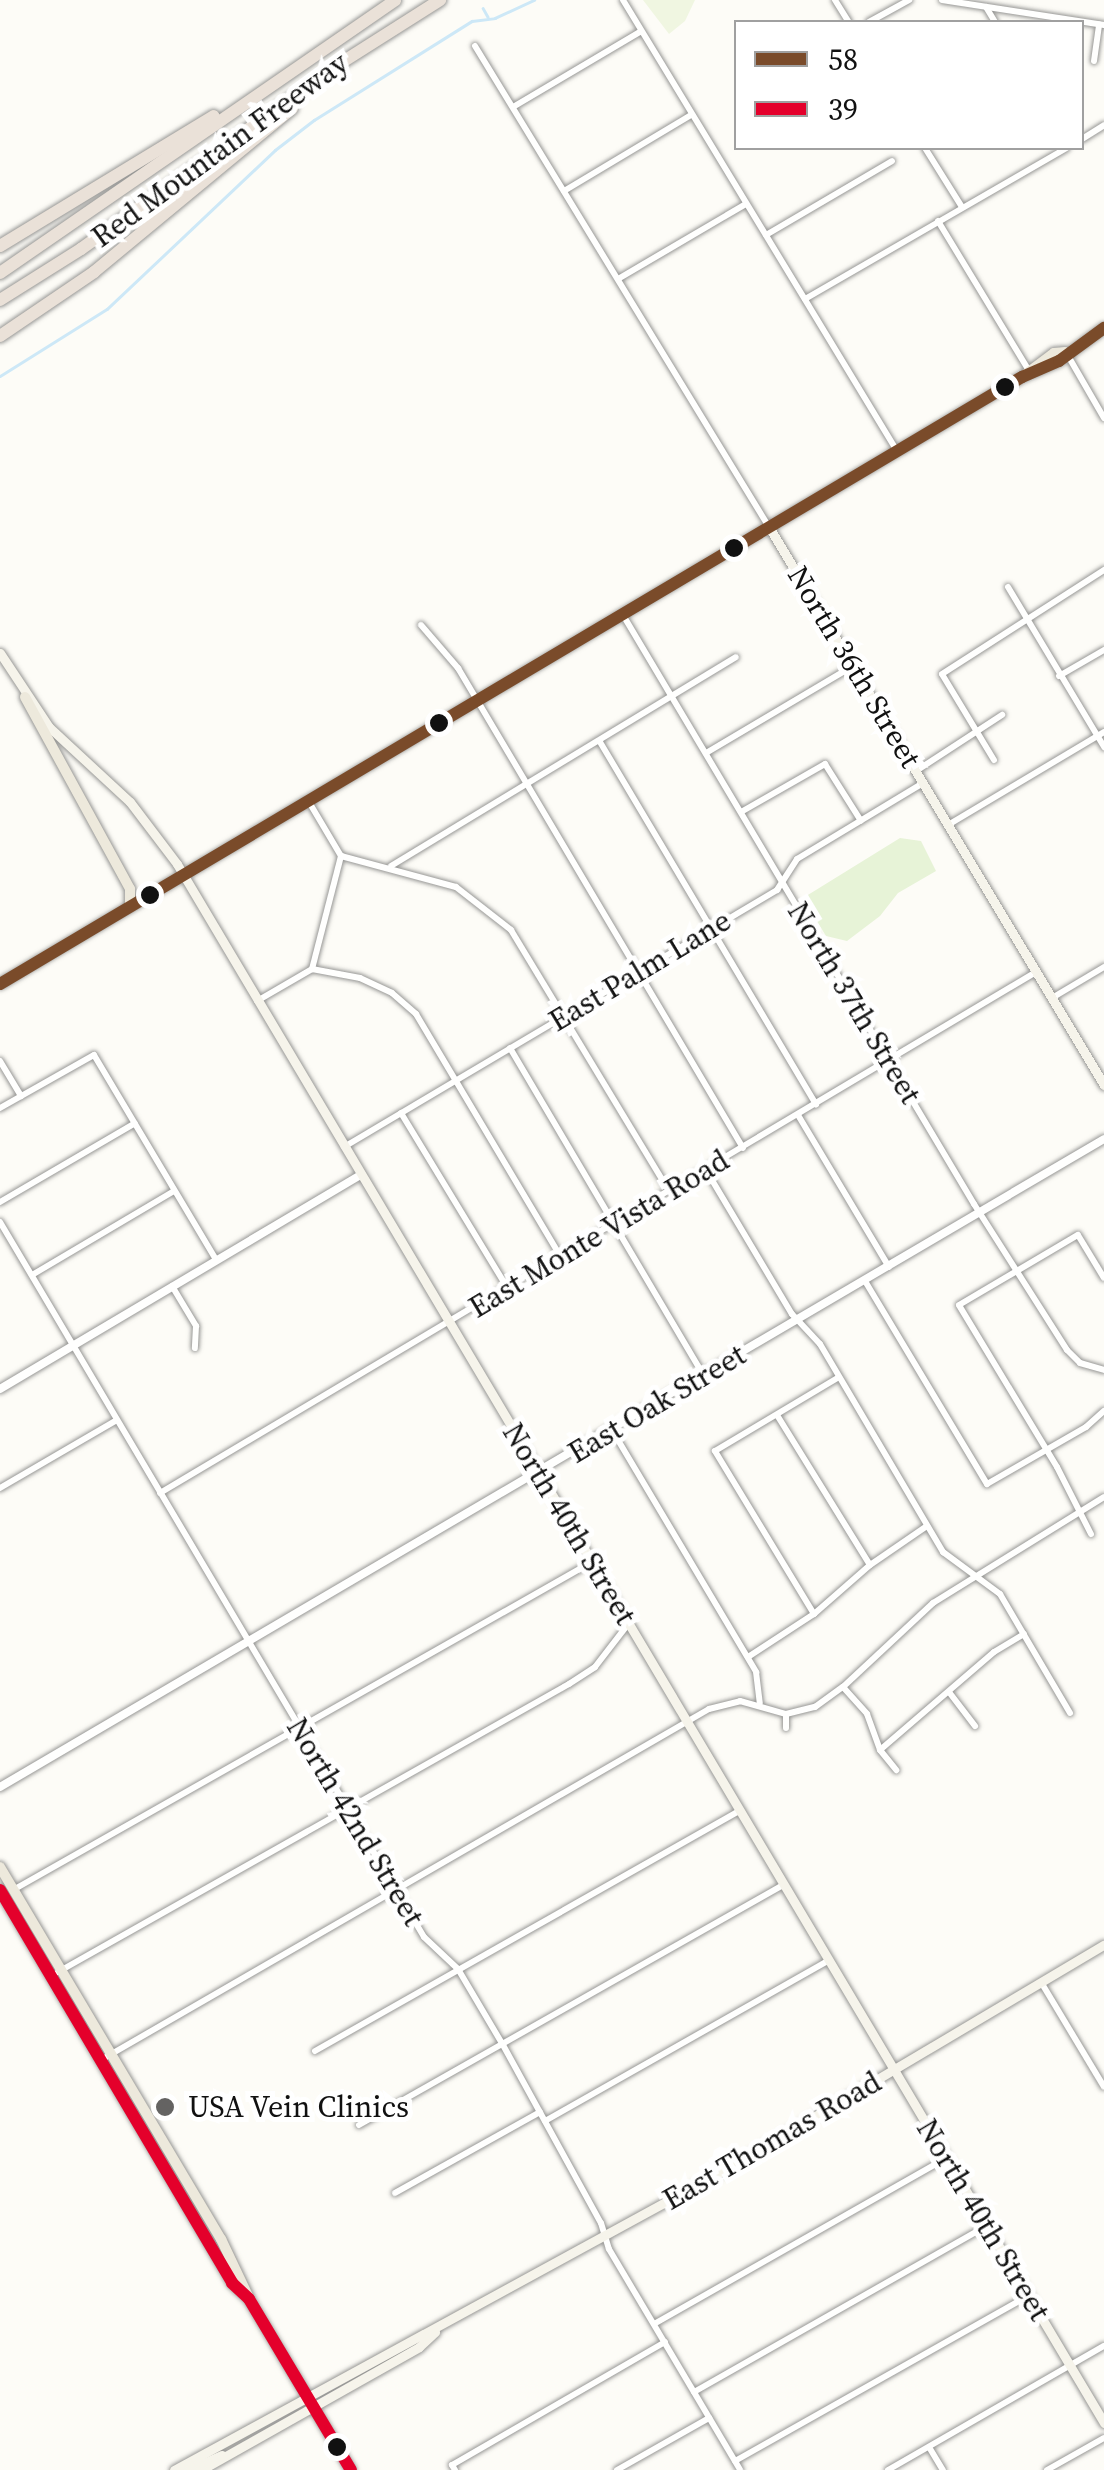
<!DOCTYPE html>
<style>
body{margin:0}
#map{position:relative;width:1104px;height:2470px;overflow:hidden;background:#fdfcf7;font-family:"Source Serif 4",serif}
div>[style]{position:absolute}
.green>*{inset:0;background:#e7f3d7}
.pitch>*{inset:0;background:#f0f6e1}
.stream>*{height:2.5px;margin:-1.25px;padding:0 1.25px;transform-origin:1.25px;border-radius:1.25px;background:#cde8f7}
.roads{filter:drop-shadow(0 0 2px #979795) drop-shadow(0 0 2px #979795)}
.minor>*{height:6px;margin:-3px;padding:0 3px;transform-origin:3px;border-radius:3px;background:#fffffe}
.tertiary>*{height:8px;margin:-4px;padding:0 4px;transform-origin:4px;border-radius:4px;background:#fffffe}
.secondary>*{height:9px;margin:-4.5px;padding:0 4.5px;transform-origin:4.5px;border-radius:4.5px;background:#f6f4eb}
.primary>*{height:10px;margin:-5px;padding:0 5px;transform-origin:5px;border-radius:5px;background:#ede9dc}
.motorway>*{height:12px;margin:-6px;padding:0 6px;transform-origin:6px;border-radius:6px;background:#eae1d8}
.bus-1>*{height:12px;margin:-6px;padding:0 6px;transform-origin:6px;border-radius:6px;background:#7a4b2a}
.bus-2>*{height:12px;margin:-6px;padding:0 6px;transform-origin:6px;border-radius:6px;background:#e4002b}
.dots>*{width:28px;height:28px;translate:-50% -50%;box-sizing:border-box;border:5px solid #fff;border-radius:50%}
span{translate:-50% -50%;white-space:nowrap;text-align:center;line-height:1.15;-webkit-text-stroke:10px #fff;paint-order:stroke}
.street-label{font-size:30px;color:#111}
.poi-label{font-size:30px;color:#111}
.left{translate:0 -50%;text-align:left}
.legend{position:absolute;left:734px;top:20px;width:350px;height:130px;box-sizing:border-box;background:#fff;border:2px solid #a0a0a0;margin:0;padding:12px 18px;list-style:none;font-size:30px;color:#111}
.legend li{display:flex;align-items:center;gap:20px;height:50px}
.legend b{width:50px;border:2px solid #a0a0a0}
</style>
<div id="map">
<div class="green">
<div style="clip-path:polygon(900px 838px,921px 841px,936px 871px,898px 893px,880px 916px,847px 941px,826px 936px,803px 898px)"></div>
</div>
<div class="pitch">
<div style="clip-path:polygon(643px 0,695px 0,685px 21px,669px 34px)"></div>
</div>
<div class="stream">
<div style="left:483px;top:8px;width:10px;rotate:61deg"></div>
<div style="left:0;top:376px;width:126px;rotate:-32.1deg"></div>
<div style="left:107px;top:309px;width:231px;rotate:-43.4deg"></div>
<div style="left:275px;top:150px;width:49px;rotate:-37.6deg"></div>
<div style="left:314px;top:120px;width:186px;rotate:-32.1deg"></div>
<div style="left:472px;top:21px;width:23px;rotate:-7deg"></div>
<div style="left:495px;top:18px;width:43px;rotate:-24.8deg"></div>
</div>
<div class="roads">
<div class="minor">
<div style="left:623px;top:0;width:528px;rotate:58.72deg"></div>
<div style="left:835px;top:0;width:26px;rotate:58deg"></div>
<div style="left:942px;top:0;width:164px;rotate:8.8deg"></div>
<div style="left:986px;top:7px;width:17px;rotate:59deg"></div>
<div style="left:869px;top:22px;width:46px;rotate:-28.8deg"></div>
<div style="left:475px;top:46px;width:564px;rotate:58.57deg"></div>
<div style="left:1094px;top:61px;width:37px;rotate:-82deg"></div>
<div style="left:513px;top:107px;width:147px;rotate:-30.6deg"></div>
<div style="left:1082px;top:139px;width:26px;rotate:-32deg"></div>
<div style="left:925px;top:148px;width:70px;rotate:57.9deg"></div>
<div style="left:564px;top:191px;width:148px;rotate:-30.9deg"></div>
<div style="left:938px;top:221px;width:179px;rotate:58.7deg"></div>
<div style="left:766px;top:235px;width:146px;rotate:-30.4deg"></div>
<div style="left:618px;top:279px;width:148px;rotate:-30.4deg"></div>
<div style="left:805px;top:299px;width:302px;rotate:-30deg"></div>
<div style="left:1067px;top:354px;width:74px;rotate:60deg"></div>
<div style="left:1008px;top:587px;width:187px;rotate:59deg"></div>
<div style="left:623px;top:615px;width:686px;rotate:59.21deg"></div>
<div style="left:974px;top:1204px;width:173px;rotate:57.5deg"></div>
<div style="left:1067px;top:1350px;width:18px;rotate:45deg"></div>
<div style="left:1080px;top:1363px;width:25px;rotate:16deg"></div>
<div style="left:421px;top:625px;width:57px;rotate:49.3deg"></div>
<div style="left:458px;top:668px;width:558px;rotate:59.3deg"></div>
<div style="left:1059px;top:676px;width:52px;rotate:-30deg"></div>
<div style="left:600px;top:742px;width:422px;rotate:59.2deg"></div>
<div style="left:706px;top:753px;width:171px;rotate:-30.6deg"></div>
<div style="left:994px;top:760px;width:100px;rotate:-121.2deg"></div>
<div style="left:942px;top:674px;width:193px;rotate:-32.7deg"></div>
<div style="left:916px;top:771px;width:103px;rotate:-33.1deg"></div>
<div style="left:309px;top:802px;width:63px;rotate:59.3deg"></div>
<div style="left:341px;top:856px;width:119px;rotate:15.1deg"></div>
<div style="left:456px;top:887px;width:70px;rotate:38deg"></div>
<div style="left:511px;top:930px;width:305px;rotate:58.8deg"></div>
<div style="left:741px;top:812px;width:97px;rotate:-29.7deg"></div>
<div style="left:825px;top:764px;width:67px;rotate:57.7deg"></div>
<div style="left:948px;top:825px;width:182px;rotate:-30.8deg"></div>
<div style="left:391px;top:866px;width:403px;rotate:-31.2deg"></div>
<div style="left:312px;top:969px;width:49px;rotate:10.6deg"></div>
<div style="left:360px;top:978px;width:35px;rotate:25deg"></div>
<div style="left:392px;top:993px;width:32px;rotate:41deg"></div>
<div style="left:416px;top:1014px;width:282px;rotate:59.2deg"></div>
<div style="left:1052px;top:998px;width:61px;rotate:-30.8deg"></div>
<div style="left:257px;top:1001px;width:64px;rotate:-30.2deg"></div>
<div style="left:312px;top:969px;width:117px;rotate:-75.6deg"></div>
<div style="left:510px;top:1048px;width:381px;rotate:59.4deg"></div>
<div style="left:0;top:1061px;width:41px;rotate:59deg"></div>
<div style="left:0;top:1108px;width:108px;rotate:-29.4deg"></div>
<div style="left:94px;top:1055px;width:239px;rotate:59.2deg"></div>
<div style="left:401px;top:1113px;width:204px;rotate:58.7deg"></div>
<div style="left:798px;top:1115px;width:177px;rotate:59.1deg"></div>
<div style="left:344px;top:1147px;width:504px;rotate:-30.69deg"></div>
<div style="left:777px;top:890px;width:37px;rotate:-57deg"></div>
<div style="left:797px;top:859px;width:147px;rotate:-31.1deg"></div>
<div style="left:706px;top:1170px;width:168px;rotate:59.2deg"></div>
<div style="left:792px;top:1314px;width:41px;rotate:47deg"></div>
<div style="left:820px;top:1344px;width:242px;rotate:59.4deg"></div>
<div style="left:943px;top:1552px;width:71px;rotate:36.4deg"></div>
<div style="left:1000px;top:1594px;width:138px;rotate:59.5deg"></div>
<div style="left:0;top:1202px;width:156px;rotate:-30.3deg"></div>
<div style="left:0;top:1222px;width:831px;rotate:59.33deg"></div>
<div style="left:424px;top:1937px;width:47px;rotate:43.3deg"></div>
<div style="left:458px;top:1969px;width:88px;rotate:59.4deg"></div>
<div style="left:503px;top:2045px;width:203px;rotate:61.2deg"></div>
<div style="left:601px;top:2223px;width:27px;rotate:73deg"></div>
<div style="left:609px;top:2249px;width:257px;rotate:59.3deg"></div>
<div style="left:32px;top:1275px;width:165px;rotate:-30.6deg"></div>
<div style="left:865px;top:1281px;width:237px;rotate:59deg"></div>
<div style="left:987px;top:1484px;width:114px;rotate:-29.9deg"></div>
<div style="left:1086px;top:1427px;width:24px;rotate:-42deg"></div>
<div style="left:172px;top:1286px;width:47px;rotate:59deg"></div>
<div style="left:196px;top:1326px;width:22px;rotate:93deg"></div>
<div style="left:777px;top:1415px;width:176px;rotate:58.2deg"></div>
<div style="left:612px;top:1430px;width:282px;rotate:59.2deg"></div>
<div style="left:756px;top:1672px;width:31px;rotate:83deg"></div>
<div style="left:0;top:1488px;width:135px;rotate:-30.2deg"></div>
<div style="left:160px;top:1493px;width:1019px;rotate:-30.74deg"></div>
<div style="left:1091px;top:1534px;width:75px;rotate:-116.9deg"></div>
<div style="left:1057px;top:1467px;width:189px;rotate:-121.2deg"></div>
<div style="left:959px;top:1305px;width:138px;rotate:-30.5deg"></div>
<div style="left:1078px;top:1235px;width:50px;rotate:58.8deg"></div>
<div style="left:814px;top:1614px;width:191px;rotate:-121.3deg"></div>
<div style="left:715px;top:1451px;width:144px;rotate:-30.8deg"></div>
<div style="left:748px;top:1657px;width:79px;rotate:-33.1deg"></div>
<div style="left:814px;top:1614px;width:74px;rotate:-41.2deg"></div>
<div style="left:870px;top:1565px;width:69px;rotate:-34.4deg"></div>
<div style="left:843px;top:1687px;width:36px;rotate:48deg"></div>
<div style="left:867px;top:1714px;width:38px;rotate:70deg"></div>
<div style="left:880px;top:1750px;width:26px;rotate:51deg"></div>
<div style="left:949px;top:1692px;width:43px;rotate:52.6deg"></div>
<div style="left:786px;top:1728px;width:14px;rotate:-90deg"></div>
<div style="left:880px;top:1750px;width:150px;rotate:-40.7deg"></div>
<div style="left:994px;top:1652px;width:35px;rotate:-31deg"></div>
<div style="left:13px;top:1890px;width:665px;rotate:-29.53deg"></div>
<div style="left:58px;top:1972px;width:587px;rotate:-29.41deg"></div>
<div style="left:569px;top:1684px;width:31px;rotate:-33deg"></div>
<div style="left:595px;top:1667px;width:56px;rotate:-52.3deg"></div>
<div style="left:1041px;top:1982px;width:122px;rotate:59deg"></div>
<div style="left:315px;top:2051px;width:488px;rotate:-29.5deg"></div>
<div style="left:101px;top:2060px;width:702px;rotate:-30deg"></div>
<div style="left:709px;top:1709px;width:32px;rotate:-14deg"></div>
<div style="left:740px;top:1701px;width:48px;rotate:15.8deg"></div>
<div style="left:786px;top:1714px;width:30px;rotate:-14deg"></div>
<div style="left:815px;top:1707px;width:34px;rotate:-36deg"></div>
<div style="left:843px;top:1687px;width:123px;rotate:-43deg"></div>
<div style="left:933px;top:1603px;width:201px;rotate:-31.8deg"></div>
<div style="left:545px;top:2121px;width:326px;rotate:-29.5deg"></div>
<div style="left:359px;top:2125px;width:488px;rotate:-29.5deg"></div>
<div style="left:395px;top:2193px;width:166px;rotate:-29.2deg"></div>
<div style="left:654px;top:2324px;width:336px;rotate:-29.6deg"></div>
<div style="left:694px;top:2392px;width:336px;rotate:-29.6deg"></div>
<div style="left:929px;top:2447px;width:27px;rotate:59deg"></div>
<div style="left:735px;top:2461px;width:336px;rotate:-29.4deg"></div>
<div style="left:455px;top:2470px;width:6px;rotate:-121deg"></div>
<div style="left:452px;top:2465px;width:246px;rotate:-30deg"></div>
<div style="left:617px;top:2470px;width:106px;rotate:-29.5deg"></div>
<div style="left:888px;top:2470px;width:249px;rotate:-29.9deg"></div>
<div style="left:1047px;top:2470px;width:65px;rotate:-29.3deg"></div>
</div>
<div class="tertiary">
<div style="left:0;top:1389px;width:419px;rotate:-30.7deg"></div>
<div style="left:0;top:1787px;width:1280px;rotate:-30.41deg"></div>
</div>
<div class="secondary">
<div style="left:769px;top:527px;width:651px;rotate:59.02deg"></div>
<div style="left:0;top:653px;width:89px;rotate:56.5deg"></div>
<div style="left:49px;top:727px;width:110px;rotate:42.8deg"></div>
<div style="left:130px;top:802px;width:78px;rotate:52.8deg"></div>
<div style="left:177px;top:864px;width:1814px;rotate:59.26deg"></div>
<div style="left:174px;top:2470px;width:629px;rotate:-28.6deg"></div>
<div style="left:726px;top:2169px;width:439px;rotate:-30.7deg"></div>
<div style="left:188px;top:2470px;width:37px;rotate:-24deg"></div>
<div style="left:201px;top:2470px;width:250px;rotate:-29.4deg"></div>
<div style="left:419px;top:2347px;width:22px;rotate:-43deg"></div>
</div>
<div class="primary">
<div style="left:1022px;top:377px;width:40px;rotate:-37deg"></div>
<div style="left:1054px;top:353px;width:11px;rotate:-5deg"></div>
<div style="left:25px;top:697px;width:219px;rotate:61.3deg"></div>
<div style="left:130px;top:889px;width:18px;rotate:90deg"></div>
<div style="left:0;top:984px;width:1189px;rotate:-30.71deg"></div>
<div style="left:1022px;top:377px;width:40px;rotate:-23.4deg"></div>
<div style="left:1059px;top:361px;width:56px;rotate:-36.3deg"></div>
<div style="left:0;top:1867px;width:433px;rotate:59.3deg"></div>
<div style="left:221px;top:2239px;width:65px;rotate:64.6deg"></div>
<div style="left:0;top:1890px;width:456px;rotate:59.4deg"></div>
<div style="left:232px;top:2283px;width:23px;rotate:43deg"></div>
<div style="left:249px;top:2299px;width:199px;rotate:59.2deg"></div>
</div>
<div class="motorway">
<div style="left:0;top:246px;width:250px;rotate:-31.3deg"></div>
<div style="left:0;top:273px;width:480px;rotate:-34.6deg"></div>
<div style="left:0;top:300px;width:96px;rotate:-32.2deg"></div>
<div style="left:81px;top:249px;width:323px;rotate:-35.6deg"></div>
<div style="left:344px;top:61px;width:114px;rotate:-32.4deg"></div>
<div style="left:0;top:336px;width:114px;rotate:-34.2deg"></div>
<div style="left:94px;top:272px;width:257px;rotate:-39.6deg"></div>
</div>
</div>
<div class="bus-1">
<div style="left:0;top:984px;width:1189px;rotate:-30.71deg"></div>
<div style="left:1022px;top:377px;width:40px;rotate:-23.4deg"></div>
<div style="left:1059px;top:361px;width:56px;rotate:-36.3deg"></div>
</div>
<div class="bus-2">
<div style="left:0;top:1890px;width:456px;rotate:59.4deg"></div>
<div style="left:232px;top:2283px;width:23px;rotate:43deg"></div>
<div style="left:249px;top:2299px;width:199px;rotate:59.2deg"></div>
</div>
<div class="dots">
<div style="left:1005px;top:387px;background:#111"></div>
<div style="left:734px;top:548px;background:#111"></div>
<div style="left:439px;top:723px;background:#111"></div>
<div style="left:150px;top:895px;background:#111"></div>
<div style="left:165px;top:2107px;background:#646362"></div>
<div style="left:337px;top:2447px;background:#111"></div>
</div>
<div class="street-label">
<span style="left:220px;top:150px;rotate:-36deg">Red Mountain Freeway</span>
<span style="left:854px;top:667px;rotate:59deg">North 36th Street</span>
<span style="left:640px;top:971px;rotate:-31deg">East Palm Lane</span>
<span style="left:854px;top:1003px;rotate:59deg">North 37th Street</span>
<span style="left:599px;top:1234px;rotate:-31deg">East Monte Vista Road</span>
<span style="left:657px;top:1404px;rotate:-31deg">East Oak Street</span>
<span style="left:569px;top:1524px;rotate:59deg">North 40th Street</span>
<span style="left:355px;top:1822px;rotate:59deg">North 42nd Street</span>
<span style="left:772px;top:2141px;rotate:-30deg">East Thomas Road</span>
<span style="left:983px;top:2220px;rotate:59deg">North 40th Street</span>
</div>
<div class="poi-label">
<span class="left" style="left:188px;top:2107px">USA Vein Clinics</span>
</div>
<ul class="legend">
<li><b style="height:12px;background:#7a4b2a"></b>58</li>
<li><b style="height:12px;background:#e4002b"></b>39</li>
</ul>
</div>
